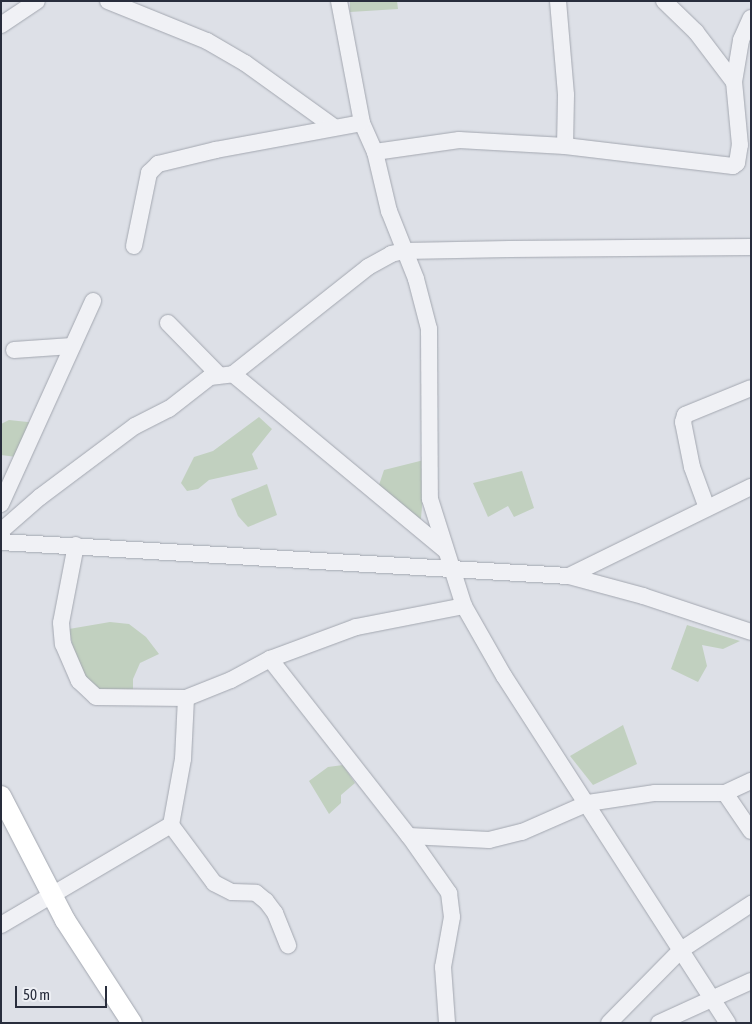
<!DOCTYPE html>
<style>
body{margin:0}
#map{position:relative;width:752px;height:1024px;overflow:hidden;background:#dde0e7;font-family:"Asap Condensed",sans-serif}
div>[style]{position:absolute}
.green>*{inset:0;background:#c1d0bf}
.roads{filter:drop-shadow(0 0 1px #a3a7b0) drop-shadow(0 0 1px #a3a7b0)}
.minor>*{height:16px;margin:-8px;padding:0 8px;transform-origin:8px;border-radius:8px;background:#f0f1f5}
.major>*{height:20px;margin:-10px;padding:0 10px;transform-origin:10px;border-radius:10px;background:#fff}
span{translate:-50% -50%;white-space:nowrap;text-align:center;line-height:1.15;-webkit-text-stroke:5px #edeff4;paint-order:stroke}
.frame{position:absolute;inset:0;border:2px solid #282d3c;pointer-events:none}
.scale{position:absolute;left:15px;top:986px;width:92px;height:22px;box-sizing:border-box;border:2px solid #282d3c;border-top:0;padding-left:6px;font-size:15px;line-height:18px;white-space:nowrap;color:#282d3c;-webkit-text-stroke:4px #edeff4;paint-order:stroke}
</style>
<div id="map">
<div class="green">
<div style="clip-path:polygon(350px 1px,397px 1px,398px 9px,350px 12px)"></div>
<div style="clip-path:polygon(259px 417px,272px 429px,252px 454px,258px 469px,209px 480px,198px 489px,187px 491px,181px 483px,194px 457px,213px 451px)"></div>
<div style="clip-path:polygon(9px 420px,37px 423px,24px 458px,1px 455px,1px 424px)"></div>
<div style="clip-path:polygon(428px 459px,424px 485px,420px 529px,376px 494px,384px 470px)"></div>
<div style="clip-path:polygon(522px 471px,534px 508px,514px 517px,508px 506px,488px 517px,473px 483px)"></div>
<div style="clip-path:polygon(267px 484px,277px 515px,248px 527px,238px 516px,231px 499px)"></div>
<div style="clip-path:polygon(110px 622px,129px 624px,146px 637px,159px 654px,140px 663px,133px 679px,133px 697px,96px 697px,75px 658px,69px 629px)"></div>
<div style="clip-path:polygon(687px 625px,740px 641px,723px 649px,702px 645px,707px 666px,698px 682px,671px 669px)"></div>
<div style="clip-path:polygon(623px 725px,637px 764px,593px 785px,570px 756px)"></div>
<div style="clip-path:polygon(343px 765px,355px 783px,341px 795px,341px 803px,329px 814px,309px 781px,328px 767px)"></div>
</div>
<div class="roads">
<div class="minor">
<div style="left:108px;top:1px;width:107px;rotate:22deg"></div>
<div style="left:207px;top:41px;width:44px;rotate:30.1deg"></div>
<div style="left:245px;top:63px;width:110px;rotate:35.7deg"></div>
<div style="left:339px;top:1px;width:124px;rotate:79.3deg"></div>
<div style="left:362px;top:123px;width:32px;rotate:66deg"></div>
<div style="left:375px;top:152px;width:61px;rotate:76.7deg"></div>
<div style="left:389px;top:211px;width:73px;rotate:68.3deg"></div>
<div style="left:416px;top:279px;width:52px;rotate:75.4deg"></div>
<div style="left:429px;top:329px;width:170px;rotate:89.7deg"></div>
<div style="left:430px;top:499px;width:112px;rotate:72.4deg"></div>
<div style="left:464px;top:606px;width:81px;rotate:60.3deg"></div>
<div style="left:504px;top:676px;width:413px;rotate:57.2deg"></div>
<div style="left:558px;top:1px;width:94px;rotate:85.1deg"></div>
<div style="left:566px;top:95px;width:51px;rotate:91.1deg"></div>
<div style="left:664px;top:1px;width:45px;rotate:44.1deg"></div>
<div style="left:696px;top:32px;width:63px;rotate:52.8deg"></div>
<div style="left:1px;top:25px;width:43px;rotate:-33.7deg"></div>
<div style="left:375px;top:152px;width:85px;rotate:-8.1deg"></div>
<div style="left:459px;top:140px;width:106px;rotate:3.2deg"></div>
<div style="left:565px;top:146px;width:169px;rotate:6.8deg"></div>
<div style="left:733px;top:166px;width:5px;rotate:-37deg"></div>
<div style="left:737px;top:163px;width:18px;rotate:-81deg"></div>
<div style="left:740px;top:145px;width:63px;rotate:-95.4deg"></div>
<div style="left:734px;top:82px;width:43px;rotate:-80.5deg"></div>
<div style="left:741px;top:40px;width:24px;rotate:-66deg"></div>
<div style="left:134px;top:246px;width:75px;rotate:-78.4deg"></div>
<div style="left:149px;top:173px;width:13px;rotate:-45deg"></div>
<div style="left:158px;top:164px;width:60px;rotate:-13.6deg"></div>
<div style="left:216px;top:150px;width:148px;rotate:-10.5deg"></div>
<div style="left:168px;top:323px;width:73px;rotate:45.6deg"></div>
<div style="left:14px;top:350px;width:58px;rotate:-3.9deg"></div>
<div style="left:233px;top:374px;width:276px;rotate:39.7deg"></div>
<div style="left:1px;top:504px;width:223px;rotate:-65.6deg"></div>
<div style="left:707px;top:508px;width:44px;rotate:-110.1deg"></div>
<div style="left:692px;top:467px;width:46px;rotate:-101.3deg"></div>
<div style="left:683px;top:422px;width:7px;rotate:-74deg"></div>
<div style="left:685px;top:415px;width:71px;rotate:-22.2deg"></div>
<div style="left:1px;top:531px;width:52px;rotate:-41.1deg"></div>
<div style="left:40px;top:497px;width:119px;rotate:-36.8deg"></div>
<div style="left:135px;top:426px;width:38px;rotate:-27deg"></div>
<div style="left:169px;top:409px;width:52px;rotate:-38deg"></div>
<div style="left:210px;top:377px;width:23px;rotate:-7deg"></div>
<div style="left:233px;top:374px;width:172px;rotate:-38.4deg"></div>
<div style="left:368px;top:267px;width:26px;rotate:-29deg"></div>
<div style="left:391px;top:254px;width:13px;rotate:-13deg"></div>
<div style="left:404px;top:251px;width:106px;rotate:-1.1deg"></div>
<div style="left:510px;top:249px;width:241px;rotate:-0.5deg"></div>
<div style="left:1px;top:542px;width:569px;rotate:3.43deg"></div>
<div style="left:569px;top:576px;width:77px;rotate:15.1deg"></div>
<div style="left:643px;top:596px;width:114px;rotate:18.4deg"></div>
<div style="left:76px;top:545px;width:79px;rotate:100.9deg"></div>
<div style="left:61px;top:623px;width:21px;rotate:85deg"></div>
<div style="left:63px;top:644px;width:40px;rotate:66.6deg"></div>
<div style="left:79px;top:681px;width:23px;rotate:43deg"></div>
<div style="left:96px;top:697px;width:90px;rotate:0.6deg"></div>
<div style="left:186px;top:698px;width:48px;rotate:-21.8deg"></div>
<div style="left:231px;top:680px;width:44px;rotate:-28.3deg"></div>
<div style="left:270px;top:659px;width:92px;rotate:-20.4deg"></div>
<div style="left:356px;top:627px;width:110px;rotate:-11deg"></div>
<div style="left:569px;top:576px;width:203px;rotate:-26.1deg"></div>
<div style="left:270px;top:659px;width:225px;rotate:51.9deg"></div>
<div style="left:409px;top:836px;width:70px;rotate:54.9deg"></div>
<div style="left:449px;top:893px;width:24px;rotate:83deg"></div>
<div style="left:452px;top:917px;width:51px;rotate:100.2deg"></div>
<div style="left:443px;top:967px;width:56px;rotate:85.9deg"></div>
<div style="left:186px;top:698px;width:61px;rotate:92.8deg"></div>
<div style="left:183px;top:759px;width:67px;rotate:100.3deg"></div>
<div style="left:171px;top:825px;width:72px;rotate:53.4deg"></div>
<div style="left:214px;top:883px;width:20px;rotate:27deg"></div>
<div style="left:232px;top:892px;width:24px;rotate:2deg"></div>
<div style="left:256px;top:893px;width:13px;rotate:39deg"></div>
<div style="left:266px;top:901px;width:15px;rotate:53deg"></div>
<div style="left:275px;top:913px;width:35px;rotate:68deg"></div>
<div style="left:725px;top:793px;width:46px;rotate:55.6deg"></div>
<div style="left:409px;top:836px;width:80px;rotate:2.9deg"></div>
<div style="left:489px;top:840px;width:34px;rotate:-14deg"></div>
<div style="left:522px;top:832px;width:72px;rotate:-23.7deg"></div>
<div style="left:588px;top:803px;width:68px;rotate:-8.5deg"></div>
<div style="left:655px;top:793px;width:70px"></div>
<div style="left:725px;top:793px;width:29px;rotate:-25deg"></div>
<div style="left:1px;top:925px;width:197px;rotate:-30.5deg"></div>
<div style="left:609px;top:1023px;width:103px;rotate:-45.4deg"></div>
<div style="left:681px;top:950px;width:84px;rotate:-33.3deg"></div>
<div style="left:659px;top:1023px;width:101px;rotate:-24.5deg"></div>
</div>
<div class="major">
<div style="left:1px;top:796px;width:140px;rotate:62.7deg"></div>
<div style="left:65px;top:920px;width:123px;rotate:57deg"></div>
</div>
</div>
<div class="frame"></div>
<div class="scale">50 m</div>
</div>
